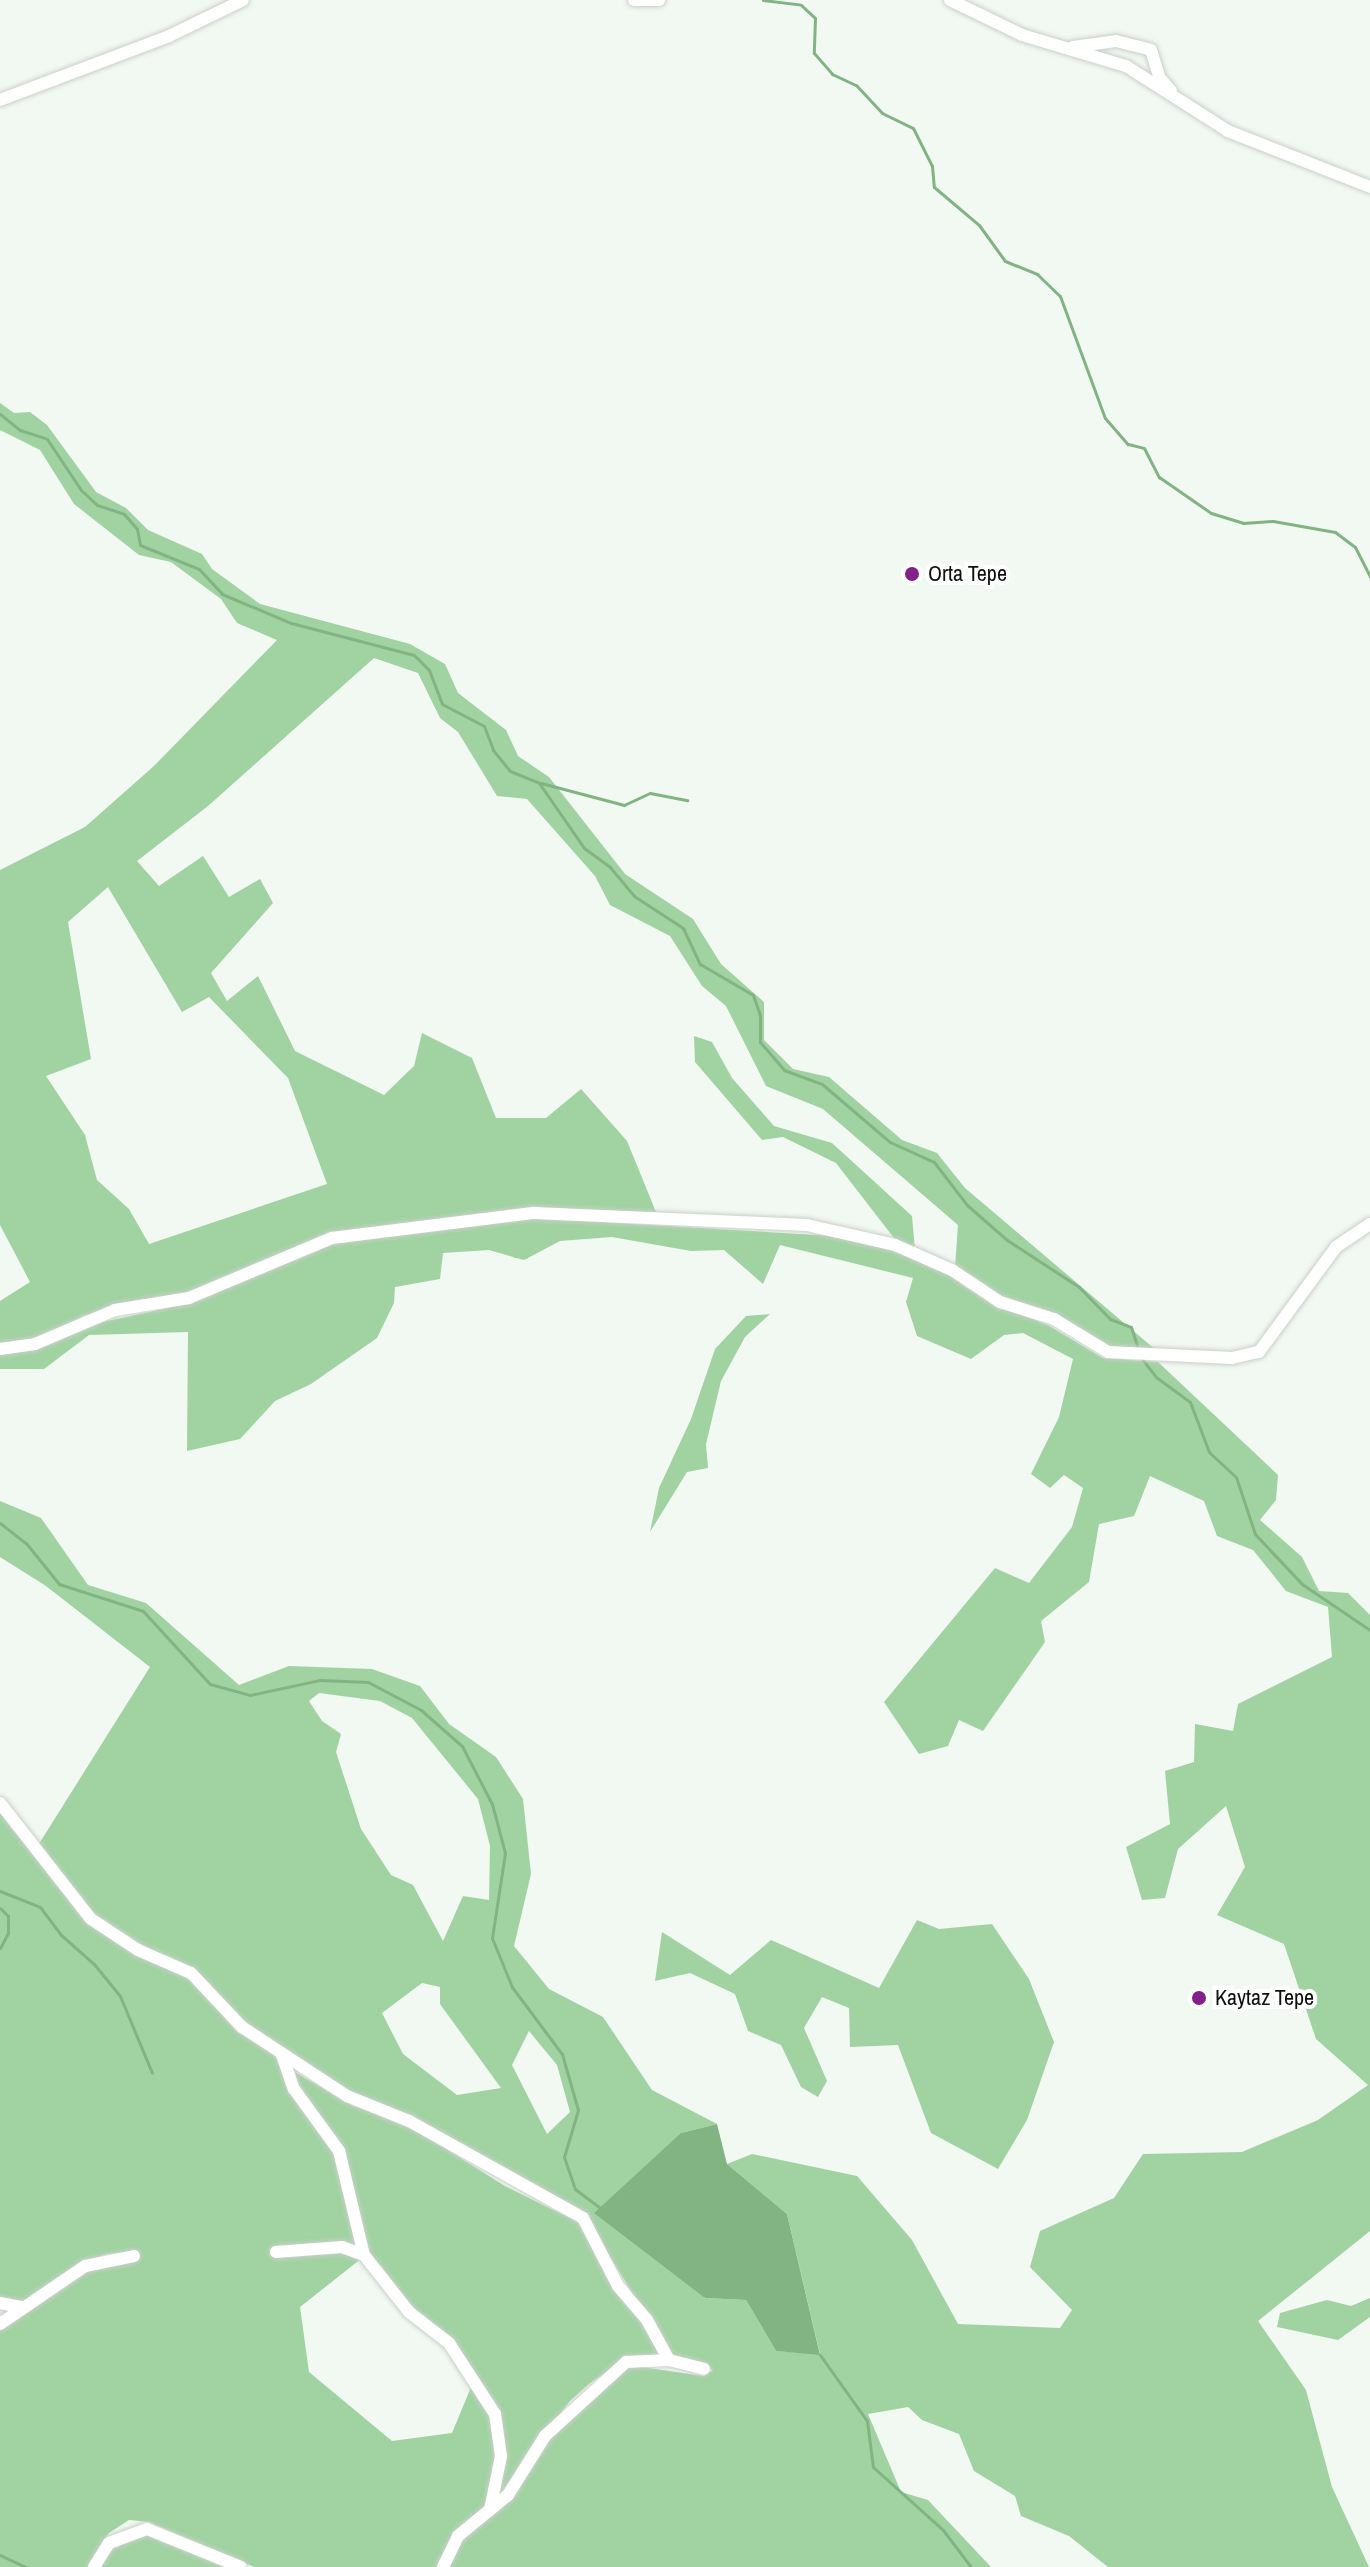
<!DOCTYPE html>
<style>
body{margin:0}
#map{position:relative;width:1370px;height:2567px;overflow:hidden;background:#f2f8f2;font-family:"Archivo Narrow",sans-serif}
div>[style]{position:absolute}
.green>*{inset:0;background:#a0d3a1}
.water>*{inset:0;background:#81b482}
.stream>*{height:3px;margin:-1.5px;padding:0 1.5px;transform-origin:1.5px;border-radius:1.5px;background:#81b482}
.roads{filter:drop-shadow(0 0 2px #c9d0c9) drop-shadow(0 0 2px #c9d0c9)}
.minor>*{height:12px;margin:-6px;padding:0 6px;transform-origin:6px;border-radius:6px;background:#fff}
.dots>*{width:22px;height:22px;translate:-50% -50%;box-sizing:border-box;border:4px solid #fff;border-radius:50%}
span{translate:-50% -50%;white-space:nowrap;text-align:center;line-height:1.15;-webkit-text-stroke:8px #fff;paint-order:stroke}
.poi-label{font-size:22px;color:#0f110f}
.left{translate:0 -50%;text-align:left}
</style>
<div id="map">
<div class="green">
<div style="clip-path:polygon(evenodd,0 403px,14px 413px,30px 412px,47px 425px,96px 492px,126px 508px,148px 530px,202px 554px,212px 569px,260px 604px,410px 644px,445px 664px,458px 693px,506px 730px,518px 756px,549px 777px,625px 874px,693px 919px,721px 964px,764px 1002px,764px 1040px,793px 1069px,829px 1077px,902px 1140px,937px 1153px,965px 1188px,1157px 1351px,1109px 1348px,1002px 1298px,955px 1267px,958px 1225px,823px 1109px,766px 1086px,726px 1006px,702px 986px,670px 936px,610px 905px,595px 876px,527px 799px,497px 796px,458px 732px,440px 718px,418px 673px,374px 658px,208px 806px,137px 861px,159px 886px,203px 856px,229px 897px,260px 879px,273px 903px,211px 973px,227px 1001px,258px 976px,295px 1051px,384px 1095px,414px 1066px,422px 1033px,472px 1058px,496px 1118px,546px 1118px,581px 1089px,627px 1141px,656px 1212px,532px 1208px,330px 1234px,190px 1294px,85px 1315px,34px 1341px,0 1346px,0 1301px,30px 1282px,0 1225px,0 870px,85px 827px,154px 766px,277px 640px,237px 623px,221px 599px,171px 562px,139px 555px,74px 504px,40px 450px,0 430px,0 403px,108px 887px,182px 1012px,209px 997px,288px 1078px,327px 1184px,149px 1244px,129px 1209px,97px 1180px,85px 1135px,46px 1076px,91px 1059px,68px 922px,108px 887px)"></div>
<div style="clip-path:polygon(694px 1036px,712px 1042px,732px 1078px,774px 1126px,832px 1143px,912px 1216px,915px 1250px,897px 1242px,836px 1163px,783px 1137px,762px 1140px,695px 1062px)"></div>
<div style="clip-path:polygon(evenodd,533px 1218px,834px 1236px,897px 1252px,949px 1275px,996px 1305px,1048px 1325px,1103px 1358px,1158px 1362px,1278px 1475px,1276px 1500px,1260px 1520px,1302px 1557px,1319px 1591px,1348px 1593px,1370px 1615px,1370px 2231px,1258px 2321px,1306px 2390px,1332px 2487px,1369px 2567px,1108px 2567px,1069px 2536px,1021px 2516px,1015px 2496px,974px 2471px,959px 2434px,922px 2420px,908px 2407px,868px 2414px,901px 2492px,928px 2500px,991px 2567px,449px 2567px,462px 2539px,575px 2408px,628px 2365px,704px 2376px,713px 2370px,672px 2357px,584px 2215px,348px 2093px,244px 2024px,192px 1969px,138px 1945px,94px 1916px,37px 1847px,150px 1667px,46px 1586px,0 1557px,0 1501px,41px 1518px,88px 1585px,146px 1603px,239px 1685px,289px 1666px,372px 1669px,420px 1686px,449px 1724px,496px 1757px,523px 1799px,531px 1874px,514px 1946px,549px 1989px,603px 2017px,652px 2090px,717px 2124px,681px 2133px,704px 2298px,746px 2300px,776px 2351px,820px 2354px,787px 2214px,727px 2164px,752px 2154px,857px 2176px,912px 2240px,958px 2324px,1060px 2328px,1072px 2310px,1030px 2267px,1040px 2231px,1114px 2198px,1143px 2154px,1242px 2152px,1318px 2120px,1368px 2085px,1316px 2039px,1284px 1944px,1217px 1915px,1245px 1867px,1226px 1806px,1178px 1849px,1165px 1898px,1142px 1900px,1126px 1847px,1170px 1824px,1165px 1771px,1194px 1762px,1195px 1724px,1233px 1731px,1238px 1704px,1332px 1657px,1328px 1607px,1286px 1591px,1253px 1550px,1217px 1536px,1204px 1501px,1150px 1476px,1134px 1516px,1099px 1524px,1089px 1582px,1041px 1621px,1045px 1642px,983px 1731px,959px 1720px,948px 1746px,919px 1754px,884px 1702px,995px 1568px,1029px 1583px,1072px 1527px,1083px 1488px,1064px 1475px,1050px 1488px,1031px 1474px,1059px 1417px,1073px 1359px,1023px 1333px,1004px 1335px,971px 1359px,917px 1336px,906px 1302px,913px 1278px,780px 1245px,763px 1284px,724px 1250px,691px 1251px,612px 1237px,560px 1241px,524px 1260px,489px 1250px,443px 1253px,440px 1279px,395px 1287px,394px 1303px,377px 1338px,311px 1384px,275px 1401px,240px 1439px,187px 1451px,188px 1332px,89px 1335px,44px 1369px,0 1369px,0 1355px,36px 1350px,93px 1324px,191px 1303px,331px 1244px,533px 1218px,319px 1693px,380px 1701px,412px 1718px,478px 1799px,490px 1846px,489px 1900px,463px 1896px,443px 1941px,413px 1885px,391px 1875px,361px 1829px,336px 1752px,341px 1734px,322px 1721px,309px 1701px,319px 1693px,533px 1218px,422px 1983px,440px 1987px,440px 2004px,501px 2088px,457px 2095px,403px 2054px,382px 2013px,422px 1983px,533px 1218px,529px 2031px,557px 2065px,570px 2112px,547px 2134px,512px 2065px,529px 2031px)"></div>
<div style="clip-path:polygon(770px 1314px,745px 1337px,721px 1381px,706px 1444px,708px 1468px,687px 1472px,650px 1532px,659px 1488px,691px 1419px,715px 1349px,746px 1316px)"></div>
<div style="clip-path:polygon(0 1810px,87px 1923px,188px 1977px,237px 2032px,275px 2054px,289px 2091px,335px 2153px,360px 2250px,341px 2250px,362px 2258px,300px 2307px,309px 2372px,392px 2441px,452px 2433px,474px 2380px,493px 2415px,497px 2454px,487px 2508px,439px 2567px,254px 2567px,149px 2522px,129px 2520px,109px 2533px,88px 2567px,0 2567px,0 2329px,87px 2269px,135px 2252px,106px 2254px,82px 2264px,21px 2303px,0 2299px)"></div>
<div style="clip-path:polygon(917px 1920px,939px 1929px,992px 1924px,1029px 1979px,1054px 2042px,1027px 2120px,998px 2169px,931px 2133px,898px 2045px,850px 2047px,849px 2008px,822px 1997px,804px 2028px,827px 2081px,818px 2097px,801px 2087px,781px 2045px,748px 2031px,735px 1994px,690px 1973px,655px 1981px,662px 1932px,730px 1975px,771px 1940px,879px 1988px)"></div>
<div style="clip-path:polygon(295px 2072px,353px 2106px,411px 2127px,505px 2186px,582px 2224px,664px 2358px,626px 2358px,589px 2384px,570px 2401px,493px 2503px,499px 2411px,455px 2341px,409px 2307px,368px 2253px,345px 2149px,299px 2087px)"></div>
<div style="clip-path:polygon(1370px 2298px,1370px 2317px,1338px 2340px,1277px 2327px,1280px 2313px,1327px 2300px,1351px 2306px)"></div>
<div style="clip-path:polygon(148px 2534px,225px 2567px,100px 2567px,112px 2549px)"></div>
</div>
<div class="water">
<div style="clip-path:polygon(717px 2124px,727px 2164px,787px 2214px,820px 2355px,776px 2351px,746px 2300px,705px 2298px,594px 2213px,681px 2133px)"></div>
</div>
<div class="stream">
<div style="left:763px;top:0;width:38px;rotate:7deg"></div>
<div style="left:801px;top:5px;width:19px;rotate:43deg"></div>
<div style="left:815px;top:18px;width:35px;rotate:92deg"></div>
<div style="left:814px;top:53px;width:28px;rotate:49deg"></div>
<div style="left:832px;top:74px;width:26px;rotate:25deg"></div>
<div style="left:856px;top:85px;width:38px;rotate:47deg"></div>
<div style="left:882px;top:113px;width:34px;rotate:26deg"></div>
<div style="left:913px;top:128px;width:42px;rotate:63.4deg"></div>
<div style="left:932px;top:166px;width:21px;rotate:85deg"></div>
<div style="left:934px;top:187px;width:59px;rotate:40.2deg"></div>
<div style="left:979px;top:225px;width:44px;rotate:54.2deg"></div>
<div style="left:1005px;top:261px;width:35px;rotate:22deg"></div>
<div style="left:1037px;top:274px;width:32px;rotate:44deg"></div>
<div style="left:1060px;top:296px;width:130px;rotate:69.8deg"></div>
<div style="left:1105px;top:418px;width:35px;rotate:49deg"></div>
<div style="left:1128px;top:444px;width:16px;rotate:14deg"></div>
<div style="left:1144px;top:448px;width:33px;rotate:63deg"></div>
<div style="left:1159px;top:477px;width:63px;rotate:34.7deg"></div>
<div style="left:1211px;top:513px;width:34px;rotate:17deg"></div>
<div style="left:1243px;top:523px;width:30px;rotate:-4deg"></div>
<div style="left:1273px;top:521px;width:63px;rotate:10.1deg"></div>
<div style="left:1335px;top:532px;width:25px;rotate:37deg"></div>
<div style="left:1355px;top:547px;width:34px;rotate:63deg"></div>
<div style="left:0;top:414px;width:26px;rotate:39deg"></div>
<div style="left:20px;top:430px;width:28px;rotate:18deg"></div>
<div style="left:47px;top:439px;width:61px;rotate:56.3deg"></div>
<div style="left:81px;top:490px;width:22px;rotate:43deg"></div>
<div style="left:97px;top:505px;width:28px;rotate:18deg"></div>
<div style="left:124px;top:514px;width:20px;rotate:49deg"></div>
<div style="left:137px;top:529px;width:16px;rotate:79deg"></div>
<div style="left:140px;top:545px;width:64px;rotate:22.1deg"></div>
<div style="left:199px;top:569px;width:34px;rotate:47deg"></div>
<div style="left:222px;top:594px;width:75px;rotate:22.8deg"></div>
<div style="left:291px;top:623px;width:127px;rotate:14.6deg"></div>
<div style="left:414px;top:655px;width:21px;rotate:45deg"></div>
<div style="left:429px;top:670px;width:36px;rotate:69deg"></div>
<div style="left:442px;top:704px;width:47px;rotate:27.6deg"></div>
<div style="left:484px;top:726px;width:26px;rotate:69deg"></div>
<div style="left:493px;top:750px;width:27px;rotate:51deg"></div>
<div style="left:510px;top:771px;width:31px;rotate:22deg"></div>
<div style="left:539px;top:783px;width:79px;rotate:55.3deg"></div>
<div style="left:584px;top:848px;width:31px;rotate:36deg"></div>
<div style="left:609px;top:866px;width:39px;rotate:50deg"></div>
<div style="left:634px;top:896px;width:59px;rotate:33.1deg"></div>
<div style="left:683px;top:928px;width:40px;rotate:65deg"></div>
<div style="left:700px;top:964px;width:61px;rotate:30.3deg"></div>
<div style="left:753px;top:995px;width:21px;rotate:71deg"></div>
<div style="left:760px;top:1015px;width:27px;rotate:90deg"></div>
<div style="left:760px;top:1042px;width:37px;rotate:49deg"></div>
<div style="left:784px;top:1070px;width:40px;rotate:20.2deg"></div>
<div style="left:822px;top:1084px;width:89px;rotate:40.5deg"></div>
<div style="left:890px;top:1142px;width:48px;rotate:24.4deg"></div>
<div style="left:934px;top:1162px;width:54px;rotate:52.5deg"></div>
<div style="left:967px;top:1205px;width:53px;rotate:41.2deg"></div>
<div style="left:1007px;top:1240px;width:86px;rotate:33.1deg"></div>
<div style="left:1079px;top:1287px;width:45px;rotate:45.9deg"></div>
<div style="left:1110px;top:1319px;width:22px;rotate:21deg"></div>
<div style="left:1131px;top:1327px;width:22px;rotate:72deg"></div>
<div style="left:541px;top:783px;width:86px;rotate:14.8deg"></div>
<div style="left:624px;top:805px;width:29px;rotate:-25deg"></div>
<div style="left:650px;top:793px;width:38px;rotate:11deg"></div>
<div style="left:1142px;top:1359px;width:23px;rotate:52deg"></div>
<div style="left:1156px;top:1377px;width:42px;rotate:36.3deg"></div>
<div style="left:1190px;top:1402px;width:53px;rotate:69.2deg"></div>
<div style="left:1209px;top:1452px;width:37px;rotate:43deg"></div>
<div style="left:1236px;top:1477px;width:60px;rotate:71.6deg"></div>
<div style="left:1255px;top:1534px;width:69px;rotate:46.8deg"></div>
<div style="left:1302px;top:1584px;width:82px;rotate:34.1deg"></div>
<div style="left:0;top:1523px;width:33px;rotate:38deg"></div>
<div style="left:26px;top:1543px;width:53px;rotate:51.2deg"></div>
<div style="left:59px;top:1584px;width:88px;rotate:17.8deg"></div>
<div style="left:143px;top:1611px;width:99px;rotate:47.5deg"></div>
<div style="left:210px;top:1684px;width:41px;rotate:15.4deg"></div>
<div style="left:250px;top:1695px;width:72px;rotate:-12.1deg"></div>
<div style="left:320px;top:1680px;width:48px;rotate:2.4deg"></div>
<div style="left:368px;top:1682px;width:60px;rotate:27.8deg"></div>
<div style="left:421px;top:1710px;width:55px;rotate:41.3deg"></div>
<div style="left:462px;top:1746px;width:65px;rotate:62.7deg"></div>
<div style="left:492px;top:1804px;width:51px;rotate:75.1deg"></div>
<div style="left:505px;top:1853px;width:86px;rotate:98.7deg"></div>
<div style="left:492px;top:1938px;width:53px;rotate:67.8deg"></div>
<div style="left:512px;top:1987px;width:84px;rotate:53.3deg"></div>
<div style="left:562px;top:2054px;width:58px;rotate:74.1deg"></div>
<div style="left:578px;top:2110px;width:49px;rotate:106.6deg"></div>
<div style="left:564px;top:2157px;width:34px;rotate:71deg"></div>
<div style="left:575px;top:2189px;width:31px;rotate:37deg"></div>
<div style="left:0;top:1891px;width:43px;rotate:21.8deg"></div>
<div style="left:40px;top:1907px;width:34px;rotate:53deg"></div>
<div style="left:60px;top:1934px;width:45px;rotate:41.4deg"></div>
<div style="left:94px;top:1964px;width:41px;rotate:50.9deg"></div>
<div style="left:120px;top:1996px;width:83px;rotate:67.4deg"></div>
<div style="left:0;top:1908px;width:11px;rotate:45deg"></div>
<div style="left:8px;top:1916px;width:17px;rotate:90deg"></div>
<div style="left:8px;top:1933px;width:17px;rotate:118deg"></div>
<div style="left:820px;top:2355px;width:81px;rotate:54.5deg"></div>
<div style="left:867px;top:2421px;width:46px;rotate:82.6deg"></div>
<div style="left:873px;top:2467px;width:94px;rotate:42deg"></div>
<div style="left:943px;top:2530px;width:46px;rotate:52.9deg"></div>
<div style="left:0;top:2555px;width:29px;rotate:25deg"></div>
</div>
<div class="roads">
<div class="minor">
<div style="left:634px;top:0;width:25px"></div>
<div style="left:950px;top:0;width:80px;rotate:25.9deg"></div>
<div style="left:1022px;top:35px;width:109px;rotate:16.6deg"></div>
<div style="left:1126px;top:66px;width:121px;rotate:32.5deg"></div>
<div style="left:1228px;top:131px;width:153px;rotate:21.5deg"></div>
<div style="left:1073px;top:47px;width:43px;rotate:-7.9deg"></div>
<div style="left:1116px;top:41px;width:36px;rotate:14deg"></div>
<div style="left:1151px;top:50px;width:28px;rotate:73deg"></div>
<div style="left:1159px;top:77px;width:18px;rotate:49deg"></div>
<div style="left:0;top:100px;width:181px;rotate:-20.7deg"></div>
<div style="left:169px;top:36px;width:82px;rotate:-25.9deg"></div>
<div style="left:0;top:1349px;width:35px;rotate:-8deg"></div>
<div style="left:35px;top:1344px;width:87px;rotate:-23deg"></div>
<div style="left:115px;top:1310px;width:75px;rotate:-9.2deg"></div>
<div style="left:189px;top:1298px;width:155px;rotate:-22.8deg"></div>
<div style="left:332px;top:1238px;width:204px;rotate:-7.1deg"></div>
<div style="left:534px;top:1213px;width:273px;rotate:2.5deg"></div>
<div style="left:807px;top:1225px;width:90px;rotate:12.8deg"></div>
<div style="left:895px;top:1245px;width:62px;rotate:23.7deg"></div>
<div style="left:952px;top:1270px;width:58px;rotate:33.7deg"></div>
<div style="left:1000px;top:1302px;width:57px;rotate:17.5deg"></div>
<div style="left:1054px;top:1319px;width:63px;rotate:31.4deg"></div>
<div style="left:1108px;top:1352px;width:124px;rotate:2.8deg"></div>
<div style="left:1232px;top:1358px;width:28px;rotate:-13deg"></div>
<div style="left:1259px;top:1352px;width:130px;rotate:-53.7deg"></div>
<div style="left:1336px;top:1247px;width:41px;rotate:-34.1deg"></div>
<div style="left:0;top:1803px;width:147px;rotate:51.9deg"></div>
<div style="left:91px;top:1919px;width:56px;rotate:33.4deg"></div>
<div style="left:138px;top:1950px;width:58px;rotate:23.5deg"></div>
<div style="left:191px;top:1973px;width:74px;rotate:46.6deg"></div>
<div style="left:242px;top:2027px;width:126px;rotate:33.3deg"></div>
<div style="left:347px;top:2096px;width:67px;rotate:22deg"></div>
<div style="left:409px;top:2121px;width:199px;rotate:29.1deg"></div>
<div style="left:583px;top:2218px;width:76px;rotate:62.8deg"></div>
<div style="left:618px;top:2286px;width:45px;rotate:49.5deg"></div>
<div style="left:647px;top:2320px;width:46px;rotate:61.2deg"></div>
<div style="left:282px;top:2055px;width:36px;rotate:71deg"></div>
<div style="left:294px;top:2089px;width:77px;rotate:54deg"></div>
<div style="left:339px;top:2151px;width:107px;rotate:76.5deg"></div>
<div style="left:276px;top:2252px;width:66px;rotate:-4.3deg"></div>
<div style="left:342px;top:2247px;width:23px;rotate:20deg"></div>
<div style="left:364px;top:2255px;width:73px;rotate:51.7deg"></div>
<div style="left:409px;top:2312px;width:51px;rotate:37.8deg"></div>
<div style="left:449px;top:2343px;width:85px;rotate:57.1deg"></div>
<div style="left:495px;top:2414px;width:42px;rotate:81.9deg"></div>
<div style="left:501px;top:2456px;width:55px;rotate:101.5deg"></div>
<div style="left:0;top:2303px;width:21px;rotate:11deg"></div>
<div style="left:0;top:2324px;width:103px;rotate:-34.3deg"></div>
<div style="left:85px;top:2266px;width:50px;rotate:-11.5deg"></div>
<div style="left:94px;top:2567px;width:28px;rotate:-58deg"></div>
<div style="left:109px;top:2543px;width:40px;rotate:-20.2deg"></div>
<div style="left:147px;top:2529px;width:101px;rotate:22deg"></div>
<div style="left:443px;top:2567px;width:34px;rotate:-64deg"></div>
<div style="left:458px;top:2536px;width:65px;rotate:-39.4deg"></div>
<div style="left:508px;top:2495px;width:70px;rotate:-57.9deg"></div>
<div style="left:545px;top:2436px;width:110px;rotate:-42.4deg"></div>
<div style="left:626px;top:2362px;width:43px;rotate:-2.7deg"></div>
<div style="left:669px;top:2360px;width:36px;rotate:14deg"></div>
</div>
</div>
<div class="dots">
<div style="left:912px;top:574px;background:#83218a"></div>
<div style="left:1199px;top:1998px;background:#83218a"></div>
</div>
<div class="poi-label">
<span class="left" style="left:928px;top:574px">Orta Tepe</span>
<span class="left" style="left:1215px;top:1998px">Kaytaz Tepe</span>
</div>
</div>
